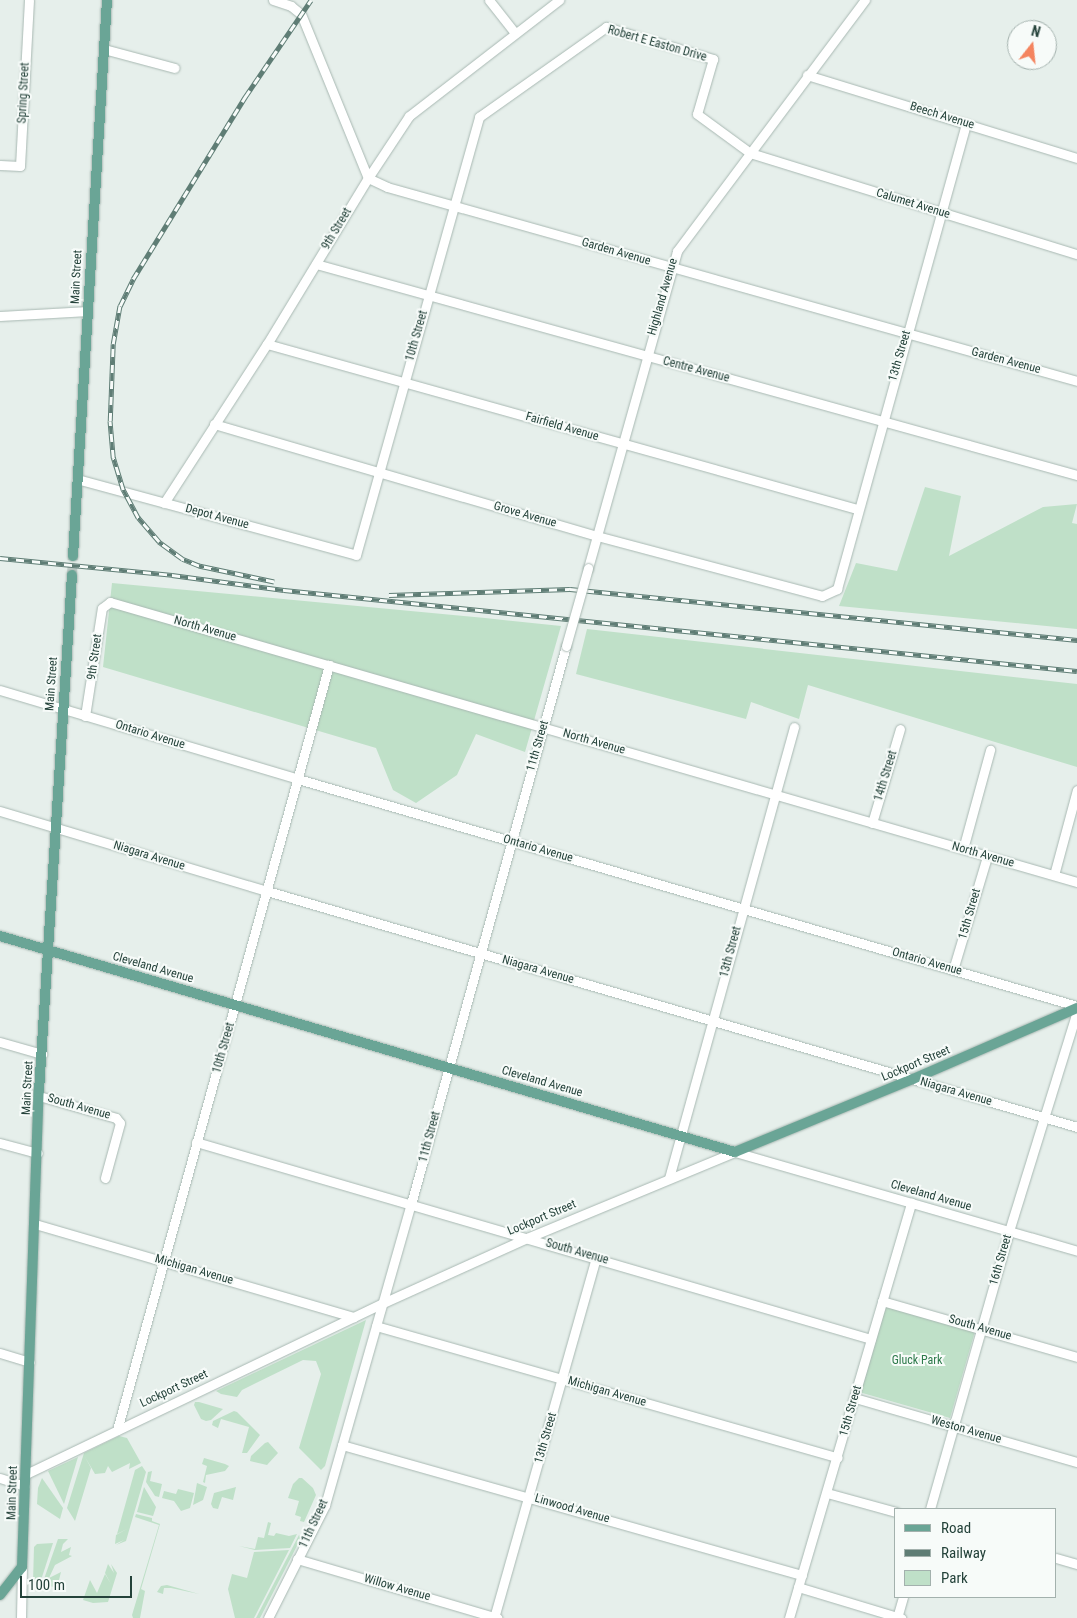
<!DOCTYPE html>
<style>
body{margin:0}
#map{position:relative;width:1077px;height:1618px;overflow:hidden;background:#e6efeb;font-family:"Roboto Condensed",sans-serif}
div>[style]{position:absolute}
.green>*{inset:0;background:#bfe0c8;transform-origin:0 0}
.major-tunnel>*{height:10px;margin-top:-5px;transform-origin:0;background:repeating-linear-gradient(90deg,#bfccc8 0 10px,transparent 0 15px)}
.roads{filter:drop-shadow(0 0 1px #a8b8b2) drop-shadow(0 0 1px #a8b8b2)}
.minor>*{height:9px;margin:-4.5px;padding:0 4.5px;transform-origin:4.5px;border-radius:4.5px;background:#fff}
.major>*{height:10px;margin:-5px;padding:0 5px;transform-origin:5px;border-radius:5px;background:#6aa596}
.rail>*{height:4.5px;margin-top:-2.25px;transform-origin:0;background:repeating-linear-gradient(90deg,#f7fbf9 0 8px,#5f7d75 0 16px);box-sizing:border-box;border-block:1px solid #5f7d75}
.bridges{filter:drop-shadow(0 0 1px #a8b8b2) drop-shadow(0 0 1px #a8b8b2)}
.minor-bridge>*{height:9px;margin:-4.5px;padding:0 4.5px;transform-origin:4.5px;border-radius:4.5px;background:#fff}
span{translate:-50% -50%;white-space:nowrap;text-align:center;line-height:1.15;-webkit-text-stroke:4px #f7fbf9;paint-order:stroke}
.street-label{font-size:12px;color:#24423a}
.park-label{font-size:12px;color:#2d7a4b}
.legend{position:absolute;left:894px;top:1508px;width:162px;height:90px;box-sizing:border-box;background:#f7fbf9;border:1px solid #a3b1ad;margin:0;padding:6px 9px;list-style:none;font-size:15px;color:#24423a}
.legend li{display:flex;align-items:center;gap:10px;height:25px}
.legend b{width:25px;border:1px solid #a3b1ad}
.north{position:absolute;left:1007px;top:20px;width:50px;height:50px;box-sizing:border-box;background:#f7fbf9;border:1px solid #a3b1ad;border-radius:50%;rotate:16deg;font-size:14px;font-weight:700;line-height:20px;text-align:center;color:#24423a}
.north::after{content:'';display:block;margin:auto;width:18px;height:22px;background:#f4845f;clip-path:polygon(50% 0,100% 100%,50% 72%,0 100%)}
.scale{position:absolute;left:20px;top:1576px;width:112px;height:22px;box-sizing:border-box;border:2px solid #24423a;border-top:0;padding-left:6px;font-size:15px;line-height:18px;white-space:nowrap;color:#24423a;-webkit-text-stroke:4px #f7fbf9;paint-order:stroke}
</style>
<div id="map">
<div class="green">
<div style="clip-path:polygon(925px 487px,961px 496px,949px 556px,1043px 507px,1077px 504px,1072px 523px,1077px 524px,1077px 629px,839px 606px,856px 563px,897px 571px)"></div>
<div style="clip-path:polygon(112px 583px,485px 618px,561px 626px,525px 752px,476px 734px,457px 775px,416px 803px,393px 790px,376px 748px,103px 667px)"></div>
<div style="clip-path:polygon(587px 629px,1077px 684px,1077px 767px,808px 685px,799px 719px,751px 702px,746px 719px,576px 674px)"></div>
<div style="left:886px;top:1304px;width:93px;height:92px;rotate:16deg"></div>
<div style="clip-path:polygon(366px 1320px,325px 1466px,321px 1470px,299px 1448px,321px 1374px,316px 1361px,303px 1360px,242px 1390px,237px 1397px,221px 1394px,216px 1391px)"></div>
<div style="clip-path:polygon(195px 1402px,199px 1402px,223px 1409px,211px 1420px,206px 1421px,201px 1419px,194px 1405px)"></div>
<div style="clip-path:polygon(234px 1411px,237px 1412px,260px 1435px,247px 1453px,242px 1453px,249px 1427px,221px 1419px,218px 1428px,212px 1425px,213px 1421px)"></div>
<div style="clip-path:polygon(119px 1436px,127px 1438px,141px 1463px,129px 1469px,130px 1463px,112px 1472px,108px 1466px,105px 1473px,95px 1474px,85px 1457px,91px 1468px,75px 1521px,67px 1508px,84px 1453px)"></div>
<div style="clip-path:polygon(268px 1442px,278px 1453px,267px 1465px,250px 1461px,251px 1456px,265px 1443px)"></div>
<div style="clip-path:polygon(78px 1457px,64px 1504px,48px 1471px)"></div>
<div style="clip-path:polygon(204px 1458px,225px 1464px,229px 1466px,225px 1471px,206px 1475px,205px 1483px,203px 1482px,207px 1466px,202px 1464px)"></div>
<div style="clip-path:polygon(142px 1466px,146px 1472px,126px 1541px,116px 1545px,124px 1540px,115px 1544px,116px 1535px,127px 1529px,117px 1534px,135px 1470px)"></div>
<div style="clip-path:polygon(152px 1471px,150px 1481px,162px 1484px,159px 1497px,155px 1496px,146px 1482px,148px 1472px)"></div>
<div style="clip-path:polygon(42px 1478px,63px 1508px,60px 1519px,37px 1504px,38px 1488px)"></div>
<div style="clip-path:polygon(299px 1478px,302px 1478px,313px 1488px,316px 1495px,304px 1522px,300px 1521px,301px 1517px,295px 1515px,299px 1501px,288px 1498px,293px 1484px)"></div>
<div style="clip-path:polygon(197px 1483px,207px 1487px,203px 1500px,193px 1505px)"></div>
<div style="clip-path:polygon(144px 1487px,156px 1507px,153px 1516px,137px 1512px)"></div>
<div style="clip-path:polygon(236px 1487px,233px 1500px,222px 1497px,218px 1509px,213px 1508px,211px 1504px,214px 1493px)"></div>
<div style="clip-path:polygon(178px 1489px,194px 1493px,190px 1508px,181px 1511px,174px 1501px,162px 1498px,164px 1491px,176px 1494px)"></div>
<div style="clip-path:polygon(136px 1514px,152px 1518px,152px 1521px,160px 1524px,141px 1589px,145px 1591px,140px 1618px,133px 1618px,132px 1615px,159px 1525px,135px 1517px)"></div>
<div style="clip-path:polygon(268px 1522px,271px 1523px,268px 1535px,274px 1536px,276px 1533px,289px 1536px,297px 1534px,290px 1548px,255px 1550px,239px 1546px,255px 1549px,258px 1537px,264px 1538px)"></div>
<div style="clip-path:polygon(299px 1535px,301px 1538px,260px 1618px,256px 1618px)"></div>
<div style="clip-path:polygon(58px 1539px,68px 1539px,63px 1544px,61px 1552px,71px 1547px,69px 1555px,72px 1556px,55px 1565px,49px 1578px,61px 1572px,57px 1588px,46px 1585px,44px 1579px)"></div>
<div style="clip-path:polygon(53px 1543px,42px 1577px,38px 1584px,33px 1583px,34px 1547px,37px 1544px)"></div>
<div style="clip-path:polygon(289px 1550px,254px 1618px,235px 1618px,228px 1589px,232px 1574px,247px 1578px,254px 1552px)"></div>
<div style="clip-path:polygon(108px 1564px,114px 1573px,111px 1564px,117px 1573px,108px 1602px,93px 1603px,83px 1600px,90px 1580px,97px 1593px,105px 1574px,111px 1584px,105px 1573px)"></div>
<div style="clip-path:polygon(167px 1585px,199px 1594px,171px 1588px,164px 1588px,163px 1594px,157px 1592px,161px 1586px)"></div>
</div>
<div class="major-tunnel">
<div style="left:72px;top:575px;width:19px;rotate:-87deg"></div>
</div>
<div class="roads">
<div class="minor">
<div style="left:273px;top:0;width:19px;rotate:18deg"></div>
<div style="left:291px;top:6px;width:13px;rotate:39deg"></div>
<div style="left:301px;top:14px;width:177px;rotate:67.8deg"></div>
<div style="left:368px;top:178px;width:21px;rotate:25deg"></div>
<div style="left:387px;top:187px;width:717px;rotate:15.7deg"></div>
<div style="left:489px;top:0;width:42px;rotate:51.8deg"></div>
<div style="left:104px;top:49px;width:73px;rotate:15deg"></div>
<div style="left:807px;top:75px;width:282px;rotate:17.1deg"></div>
<div style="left:0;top:165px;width:20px;rotate:3deg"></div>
<div style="left:20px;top:166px;width:166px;rotate:-86.9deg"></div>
<div style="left:316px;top:264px;width:790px;rotate:15.5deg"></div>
<div style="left:0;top:316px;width:88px;rotate:-3.3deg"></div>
<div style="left:267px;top:344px;width:613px;rotate:15.62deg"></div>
<div style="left:214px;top:424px;width:399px;rotate:16.3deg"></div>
<div style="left:597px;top:536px;width:233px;rotate:14.9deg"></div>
<div style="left:822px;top:596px;width:17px;rotate:-25deg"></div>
<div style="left:837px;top:589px;width:483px;rotate:-74.5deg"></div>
<div style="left:77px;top:479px;width:289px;rotate:15.2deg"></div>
<div style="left:356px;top:555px;width:455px;rotate:-74.3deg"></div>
<div style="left:479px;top:117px;width:156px;rotate:-35.3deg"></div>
<div style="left:606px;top:27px;width:112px;rotate:16.7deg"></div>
<div style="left:713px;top:59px;width:57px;rotate:106.2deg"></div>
<div style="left:697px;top:114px;width:66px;rotate:36.3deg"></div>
<div style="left:750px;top:153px;width:342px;rotate:17.2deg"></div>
<div style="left:164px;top:503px;width:189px;rotate:-57.1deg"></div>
<div style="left:267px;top:344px;width:194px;rotate:-58.7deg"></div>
<div style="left:368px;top:178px;width:74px;rotate:-56.5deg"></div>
<div style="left:409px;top:116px;width:190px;rotate:-37.7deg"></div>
<div style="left:588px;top:568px;width:329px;rotate:-74.3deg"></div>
<div style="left:677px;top:251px;width:314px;rotate:-53.2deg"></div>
<div style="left:0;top:690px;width:311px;rotate:16.6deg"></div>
<div style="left:298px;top:779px;width:811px;rotate:16.25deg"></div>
<div style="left:85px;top:716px;width:109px;rotate:-81.1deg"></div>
<div style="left:102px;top:608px;width:10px;rotate:-37deg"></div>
<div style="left:110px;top:602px;width:1007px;rotate:16.15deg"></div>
<div style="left:0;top:811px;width:279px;rotate:16.7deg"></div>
<div style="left:267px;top:891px;width:844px;rotate:16.24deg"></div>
<div style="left:872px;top:823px;width:98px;rotate:-73.4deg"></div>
<div style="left:963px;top:849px;width:103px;rotate:-74.7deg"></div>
<div style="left:1054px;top:875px;width:88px;rotate:-74.9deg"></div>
<div style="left:953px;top:970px;width:118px;rotate:-73.3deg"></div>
<div style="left:0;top:1042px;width:44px;rotate:15.9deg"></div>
<div style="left:39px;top:1096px;width:80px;rotate:15.9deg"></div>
<div style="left:116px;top:1118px;width:6px;rotate:51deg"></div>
<div style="left:120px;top:1123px;width:57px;rotate:105.3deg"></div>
<div style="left:196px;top:1142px;width:703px;rotate:16.27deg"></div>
<div style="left:0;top:1143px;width:39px;rotate:15deg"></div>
<div style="left:669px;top:1178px;width:468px;rotate:-74.5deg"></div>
<div style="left:35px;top:1224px;width:332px;rotate:16.3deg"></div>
<div style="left:882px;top:1301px;width:203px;rotate:16deg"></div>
<div style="left:376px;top:1326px;width:480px;rotate:15.9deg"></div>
<div style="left:0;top:1353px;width:31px;rotate:17deg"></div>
<div style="left:855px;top:1398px;width:231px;rotate:16.1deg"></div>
<div style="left:117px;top:1430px;width:794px;rotate:-74.51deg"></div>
<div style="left:342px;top:1445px;width:478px;rotate:15.8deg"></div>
<div style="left:26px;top:1474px;width:396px;rotate:-25.6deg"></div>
<div style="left:383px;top:1303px;width:158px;rotate:-24.3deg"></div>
<div style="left:527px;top:1238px;width:225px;rotate:-22.5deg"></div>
<div style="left:735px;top:1152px;width:356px;rotate:16.1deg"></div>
<div style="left:0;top:1478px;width:26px;rotate:18deg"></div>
<div style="left:827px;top:1493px;width:72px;rotate:15.4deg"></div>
<div style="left:930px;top:1509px;width:289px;rotate:-74.1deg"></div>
<div style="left:1009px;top:1231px;width:229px;rotate:-72.8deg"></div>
<div style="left:1056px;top:1558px;width:22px;rotate:16deg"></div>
<div style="left:297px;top:1559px;width:209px;rotate:16.4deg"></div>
<div style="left:798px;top:1587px;width:108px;rotate:16.8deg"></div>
<div style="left:21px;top:1618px;width:51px;rotate:-88.9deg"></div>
<div style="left:268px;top:1618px;width:127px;rotate:-63.2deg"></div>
<div style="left:325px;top:1505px;width:313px;rotate:-74.1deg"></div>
<div style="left:411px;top:1204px;width:579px;rotate:-74.48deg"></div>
<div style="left:494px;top:1618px;width:374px;rotate:-74.2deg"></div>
<div style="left:789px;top:1618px;width:433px;rotate:-73.6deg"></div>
<div style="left:897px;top:1618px;width:22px;rotate:-74deg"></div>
</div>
<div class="major">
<div style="left:73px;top:556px;width:557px;rotate:-86.5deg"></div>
<div style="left:0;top:936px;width:766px;rotate:16.38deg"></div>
<div style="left:735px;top:1152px;width:192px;rotate:-22.3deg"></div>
<div style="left:913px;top:1079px;width:179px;rotate:-23.4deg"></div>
<div style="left:0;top:1595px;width:36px;rotate:-52deg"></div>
<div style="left:22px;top:1567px;width:476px;rotate:-88deg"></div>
<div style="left:39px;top:1091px;width:517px;rotate:-86.34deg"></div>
</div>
</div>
<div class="rail">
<div style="left:0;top:558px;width:173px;rotate:5.6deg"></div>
<div style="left:172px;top:575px;width:113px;rotate:7.6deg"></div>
<div style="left:284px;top:590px;width:797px;rotate:5.83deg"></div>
<div style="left:274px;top:582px;width:77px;rotate:-168deg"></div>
<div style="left:199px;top:566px;width:18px;rotate:-158deg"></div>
<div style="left:182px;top:559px;width:29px;rotate:-144deg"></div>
<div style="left:159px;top:542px;width:32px;rotate:-131deg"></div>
<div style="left:138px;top:518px;width:32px;rotate:-118deg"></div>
<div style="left:123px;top:490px;width:34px;rotate:-107deg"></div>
<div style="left:113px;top:458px;width:37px;rotate:-95deg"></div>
<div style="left:110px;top:421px;width:77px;rotate:-87.8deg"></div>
<div style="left:113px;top:344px;width:39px;rotate:-80deg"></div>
<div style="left:120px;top:306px;width:30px;rotate:-64deg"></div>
<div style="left:133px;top:279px;width:214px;rotate:-58.4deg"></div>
<div style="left:245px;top:97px;width:117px;rotate:-55.8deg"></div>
<div style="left:389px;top:595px;width:181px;rotate:-1.9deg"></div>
<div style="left:570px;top:589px;width:510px;rotate:5.74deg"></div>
</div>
<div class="bridges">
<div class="minor-bridge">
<div style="left:566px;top:646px;width:81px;rotate:-74.2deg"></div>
</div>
</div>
<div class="street-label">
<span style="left:657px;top:44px;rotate:16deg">Robert E Easton Drive</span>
<span style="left:24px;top:93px;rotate:-87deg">Spring Street</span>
<span style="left:942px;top:116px;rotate:17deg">Beech Avenue</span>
<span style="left:913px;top:204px;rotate:17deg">Calumet Avenue</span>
<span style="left:337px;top:229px;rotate:-59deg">9th Street</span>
<span style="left:616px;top:252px;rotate:16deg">Garden Avenue</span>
<span style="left:77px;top:277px;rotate:-87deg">Main Street</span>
<span style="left:663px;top:297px;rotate:-74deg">Highland Avenue</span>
<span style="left:417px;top:336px;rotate:-74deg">10th Street</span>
<span style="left:900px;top:356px;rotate:-74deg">13th Street</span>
<span style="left:1006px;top:361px;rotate:15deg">Garden Avenue</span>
<span style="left:696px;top:370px;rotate:15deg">Centre Avenue</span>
<span style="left:562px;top:427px;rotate:16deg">Fairfield Avenue</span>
<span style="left:525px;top:515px;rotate:16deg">Grove Avenue</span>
<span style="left:217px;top:517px;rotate:15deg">Depot Avenue</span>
<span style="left:205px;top:629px;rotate:16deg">North Avenue</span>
<span style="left:95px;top:657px;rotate:-82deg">9th Street</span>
<span style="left:52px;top:684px;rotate:-86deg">Main Street</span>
<span style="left:150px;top:735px;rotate:17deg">Ontario Avenue</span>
<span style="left:594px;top:742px;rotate:16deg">North Avenue</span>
<span style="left:538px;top:746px;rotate:-74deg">11th Street</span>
<span style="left:886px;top:776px;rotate:-73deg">14th Street</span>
<span style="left:538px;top:849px;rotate:16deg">Ontario Avenue</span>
<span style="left:983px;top:855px;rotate:16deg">North Avenue</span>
<span style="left:149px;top:856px;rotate:17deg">Niagara Avenue</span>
<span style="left:970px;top:914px;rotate:-74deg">15th Street</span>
<span style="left:731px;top:952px;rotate:-75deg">13th Street</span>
<span style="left:927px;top:962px;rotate:16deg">Ontario Avenue</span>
<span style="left:153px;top:968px;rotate:16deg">Cleveland Avenue</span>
<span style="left:538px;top:970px;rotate:16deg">Niagara Avenue</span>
<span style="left:224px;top:1048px;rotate:-74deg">10th Street</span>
<span style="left:916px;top:1064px;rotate:-23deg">Lockport Street</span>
<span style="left:542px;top:1082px;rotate:16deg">Cleveland Avenue</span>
<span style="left:28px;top:1088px;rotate:-87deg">Main Street</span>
<span style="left:956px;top:1092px;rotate:16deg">Niagara Avenue</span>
<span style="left:79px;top:1107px;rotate:16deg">South Avenue</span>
<span style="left:430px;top:1137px;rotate:-75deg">11th Street</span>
<span style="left:931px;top:1196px;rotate:16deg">Cleveland Avenue</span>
<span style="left:542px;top:1218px;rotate:-23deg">Lockport Street</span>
<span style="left:577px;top:1252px;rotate:16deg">South Avenue</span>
<span style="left:1001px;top:1260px;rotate:-74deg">16th Street</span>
<span style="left:194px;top:1270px;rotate:16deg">Michigan Avenue</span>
<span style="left:980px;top:1328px;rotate:16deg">South Avenue</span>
<span style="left:174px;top:1389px;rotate:-25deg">Lockport Street</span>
<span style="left:607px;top:1392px;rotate:16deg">Michigan Avenue</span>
<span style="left:851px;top:1411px;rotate:-74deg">15th Street</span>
<span style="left:966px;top:1430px;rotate:16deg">Weston Avenue</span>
<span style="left:546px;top:1438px;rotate:-74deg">13th Street</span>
<span style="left:13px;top:1493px;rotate:-88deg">Main Street</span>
<span style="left:572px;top:1509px;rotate:16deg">Linwood Avenue</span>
<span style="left:314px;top:1524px;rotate:-65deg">11th Street</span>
<span style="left:397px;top:1588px;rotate:16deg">Willow Avenue</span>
</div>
<div class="park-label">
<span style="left:917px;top:1361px">Gluck Park</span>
</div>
<ul class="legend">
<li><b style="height:6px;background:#6aa596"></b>Road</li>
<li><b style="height:6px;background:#5f7d75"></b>Railway</li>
<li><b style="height:14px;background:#bfe0c8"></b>Park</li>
</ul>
<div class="north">N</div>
<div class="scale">100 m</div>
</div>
